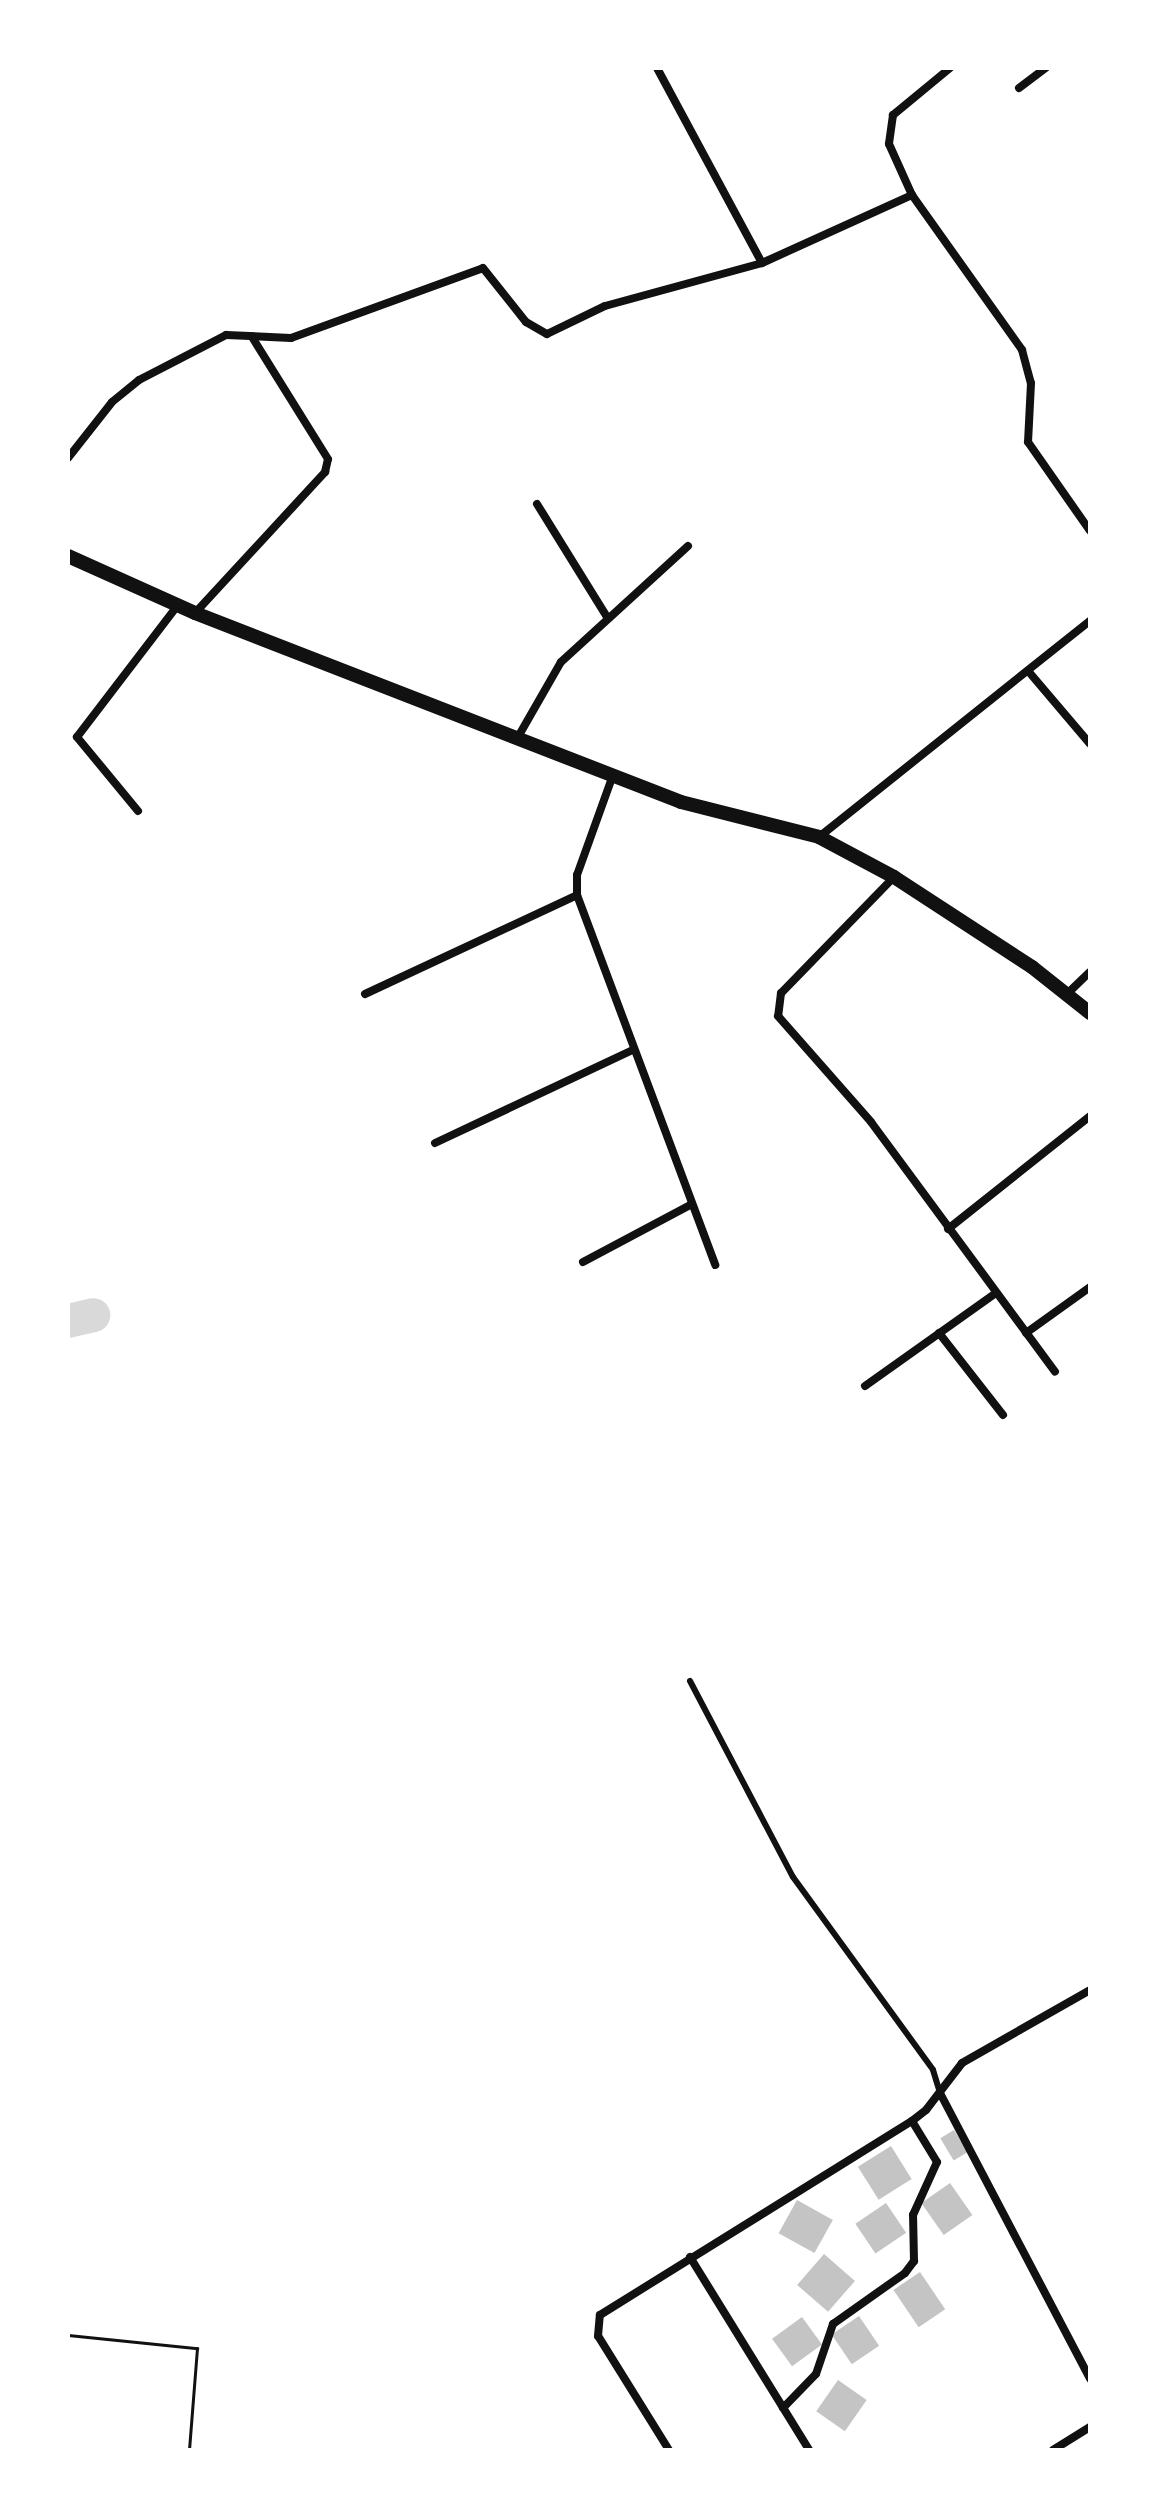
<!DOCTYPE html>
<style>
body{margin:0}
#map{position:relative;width:1158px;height:2518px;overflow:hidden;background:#fff;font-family:"Nunito Sans",sans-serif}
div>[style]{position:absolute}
.river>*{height:34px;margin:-17px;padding:0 17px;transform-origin:17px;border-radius:17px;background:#d9d9d9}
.building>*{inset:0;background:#c4c4c4;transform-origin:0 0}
.path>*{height:3px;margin:-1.5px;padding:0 1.5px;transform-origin:1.5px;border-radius:1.5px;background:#111}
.service>*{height:6px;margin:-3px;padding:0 3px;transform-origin:3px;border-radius:3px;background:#111}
.minor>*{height:8px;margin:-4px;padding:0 4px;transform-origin:4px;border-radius:4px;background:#111}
.tertiary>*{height:14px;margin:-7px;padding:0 7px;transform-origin:7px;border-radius:7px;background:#111}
span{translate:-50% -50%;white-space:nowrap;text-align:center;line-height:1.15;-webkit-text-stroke:8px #fff;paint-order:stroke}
.frame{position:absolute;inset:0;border:70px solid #fff;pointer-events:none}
</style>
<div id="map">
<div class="river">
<div style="left:68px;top:1321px;width:26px;rotate:-13deg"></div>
</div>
<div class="building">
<div style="left:954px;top:2130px;width:26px;height:16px;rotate:59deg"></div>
<div style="left:891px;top:2146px;width:39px;height:39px;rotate:58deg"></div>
<div style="left:950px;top:2183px;width:39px;height:35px;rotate:55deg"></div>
<div style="left:797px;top:2200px;width:41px;height:38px;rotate:29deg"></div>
<div style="left:886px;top:2203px;width:36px;height:37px;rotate:56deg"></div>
<div style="left:824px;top:2254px;width:41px;height:41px;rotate:41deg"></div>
<div style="left:920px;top:2272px;width:45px;height:32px;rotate:56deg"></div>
<div style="left:859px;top:2316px;width:36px;height:33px;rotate:56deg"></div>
<div style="left:802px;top:2317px;width:34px;height:37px;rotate:54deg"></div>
<div style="left:838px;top:2380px;width:35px;height:38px;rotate:35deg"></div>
</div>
<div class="path">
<div style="left:68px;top:2335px;width:130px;rotate:5.8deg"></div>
<div style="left:197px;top:2348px;width:102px;rotate:94.5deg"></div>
</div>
<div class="service">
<div style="left:690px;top:1681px;width:221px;rotate:62.3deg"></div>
<div style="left:793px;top:1877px;width:238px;rotate:54deg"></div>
<div style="left:933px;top:2070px;width:24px;rotate:73deg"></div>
</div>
<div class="minor">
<div style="left:657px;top:68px;width:221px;rotate:61.7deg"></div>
<div style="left:950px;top:68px;width:74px;rotate:140.5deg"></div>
<div style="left:893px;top:115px;width:29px;rotate:98deg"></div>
<div style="left:889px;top:144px;width:56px;rotate:65.7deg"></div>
<div style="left:912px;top:195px;width:190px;rotate:54.6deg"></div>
<div style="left:1022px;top:350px;width:34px;rotate:75deg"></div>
<div style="left:1031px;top:383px;width:59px;rotate:92.9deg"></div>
<div style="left:1028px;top:442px;width:108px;rotate:55.1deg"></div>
<div style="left:1019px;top:88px;width:34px;rotate:-37deg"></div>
<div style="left:68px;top:458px;width:71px;rotate:-51.8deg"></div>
<div style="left:112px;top:402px;width:35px;rotate:-39deg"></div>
<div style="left:139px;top:380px;width:98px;rotate:-27.3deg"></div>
<div style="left:226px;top:335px;width:65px;rotate:2.6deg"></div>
<div style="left:291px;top:338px;width:204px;rotate:-20deg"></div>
<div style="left:483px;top:268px;width:69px;rotate:51.5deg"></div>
<div style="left:526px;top:322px;width:24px;rotate:30deg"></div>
<div style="left:547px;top:334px;width:64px;rotate:-25.8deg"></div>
<div style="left:605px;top:306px;width:163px;rotate:-15.3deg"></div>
<div style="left:762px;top:263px;width:165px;rotate:-24.4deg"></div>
<div style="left:537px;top:504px;width:133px;rotate:58.2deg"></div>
<div style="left:195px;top:613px;width:192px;rotate:-47.3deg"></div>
<div style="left:325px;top:472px;width:13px;rotate:-77deg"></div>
<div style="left:328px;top:459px;width:144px;rotate:-121.9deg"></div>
<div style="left:1029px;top:672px;width:94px;rotate:49.7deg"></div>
<div style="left:518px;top:737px;width:86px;rotate:-60.2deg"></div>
<div style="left:561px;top:662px;width:172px;rotate:-42.4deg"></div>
<div style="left:613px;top:775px;width:106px;rotate:109.8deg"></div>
<div style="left:577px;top:875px;width:20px;rotate:90deg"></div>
<div style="left:577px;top:895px;width:395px;rotate:69.5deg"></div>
<div style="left:138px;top:811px;width:96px;rotate:-129.5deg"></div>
<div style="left:77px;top:737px;width:166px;rotate:-52.6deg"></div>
<div style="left:819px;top:837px;width:347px;rotate:-38.6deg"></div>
<div style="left:894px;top:877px;width:162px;rotate:134.2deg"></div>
<div style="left:781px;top:993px;width:23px;rotate:97deg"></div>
<div style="left:778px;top:1016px;width:141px;rotate:48.7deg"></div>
<div style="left:871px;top:1122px;width:310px;rotate:53.6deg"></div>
<div style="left:1068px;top:993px;width:30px;rotate:-44deg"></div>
<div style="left:365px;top:994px;width:234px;rotate:-25deg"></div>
<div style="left:435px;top:1143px;width:219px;rotate:-25.2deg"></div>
<div style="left:948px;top:1229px;width:181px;rotate:-38.5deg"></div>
<div style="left:583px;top:1262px;width:123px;rotate:-28deg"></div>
<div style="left:939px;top:1333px;width:104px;rotate:52deg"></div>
<div style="left:1026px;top:1333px;width:79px;rotate:-35.7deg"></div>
<div style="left:865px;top:1386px;width:161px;rotate:-35.4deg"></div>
<div style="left:940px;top:2093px;width:323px;rotate:62.3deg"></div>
<div style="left:690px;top:2257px;width:227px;rotate:58.3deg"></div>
<div style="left:783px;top:2408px;width:47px;rotate:-45.9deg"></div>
<div style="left:816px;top:2374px;width:53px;rotate:-71.2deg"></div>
<div style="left:833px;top:2324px;width:88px;rotate:-35.3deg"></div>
<div style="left:905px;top:2273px;width:15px;rotate:-53deg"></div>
<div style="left:914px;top:2261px;width:46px;rotate:-91.2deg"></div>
<div style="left:913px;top:2215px;width:58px;rotate:-65.6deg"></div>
<div style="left:937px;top:2162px;width:48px;rotate:-121.4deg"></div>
<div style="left:669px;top:2450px;width:134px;rotate:-121.9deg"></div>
<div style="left:598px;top:2336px;width:21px;rotate:-85deg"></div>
<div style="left:600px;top:2315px;width:367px;rotate:-31.9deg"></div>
<div style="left:912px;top:2121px;width:18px;rotate:-38deg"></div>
<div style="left:926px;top:2110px;width:59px;rotate:-52.5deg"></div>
<div style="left:962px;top:2063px;width:147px;rotate:-29.7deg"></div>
<div style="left:1053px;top:2450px;width:44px;rotate:-31.9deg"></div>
</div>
<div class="tertiary">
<div style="left:68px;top:556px;width:139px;rotate:24.2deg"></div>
<div style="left:195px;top:613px;width:521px;rotate:21.25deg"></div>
<div style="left:681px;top:802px;width:142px;rotate:14.2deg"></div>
<div style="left:819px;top:837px;width:85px;rotate:28.1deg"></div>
<div style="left:894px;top:877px;width:165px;rotate:33.1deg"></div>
<div style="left:1032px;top:967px;width:74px;rotate:38.4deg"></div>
</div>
<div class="frame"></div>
</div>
